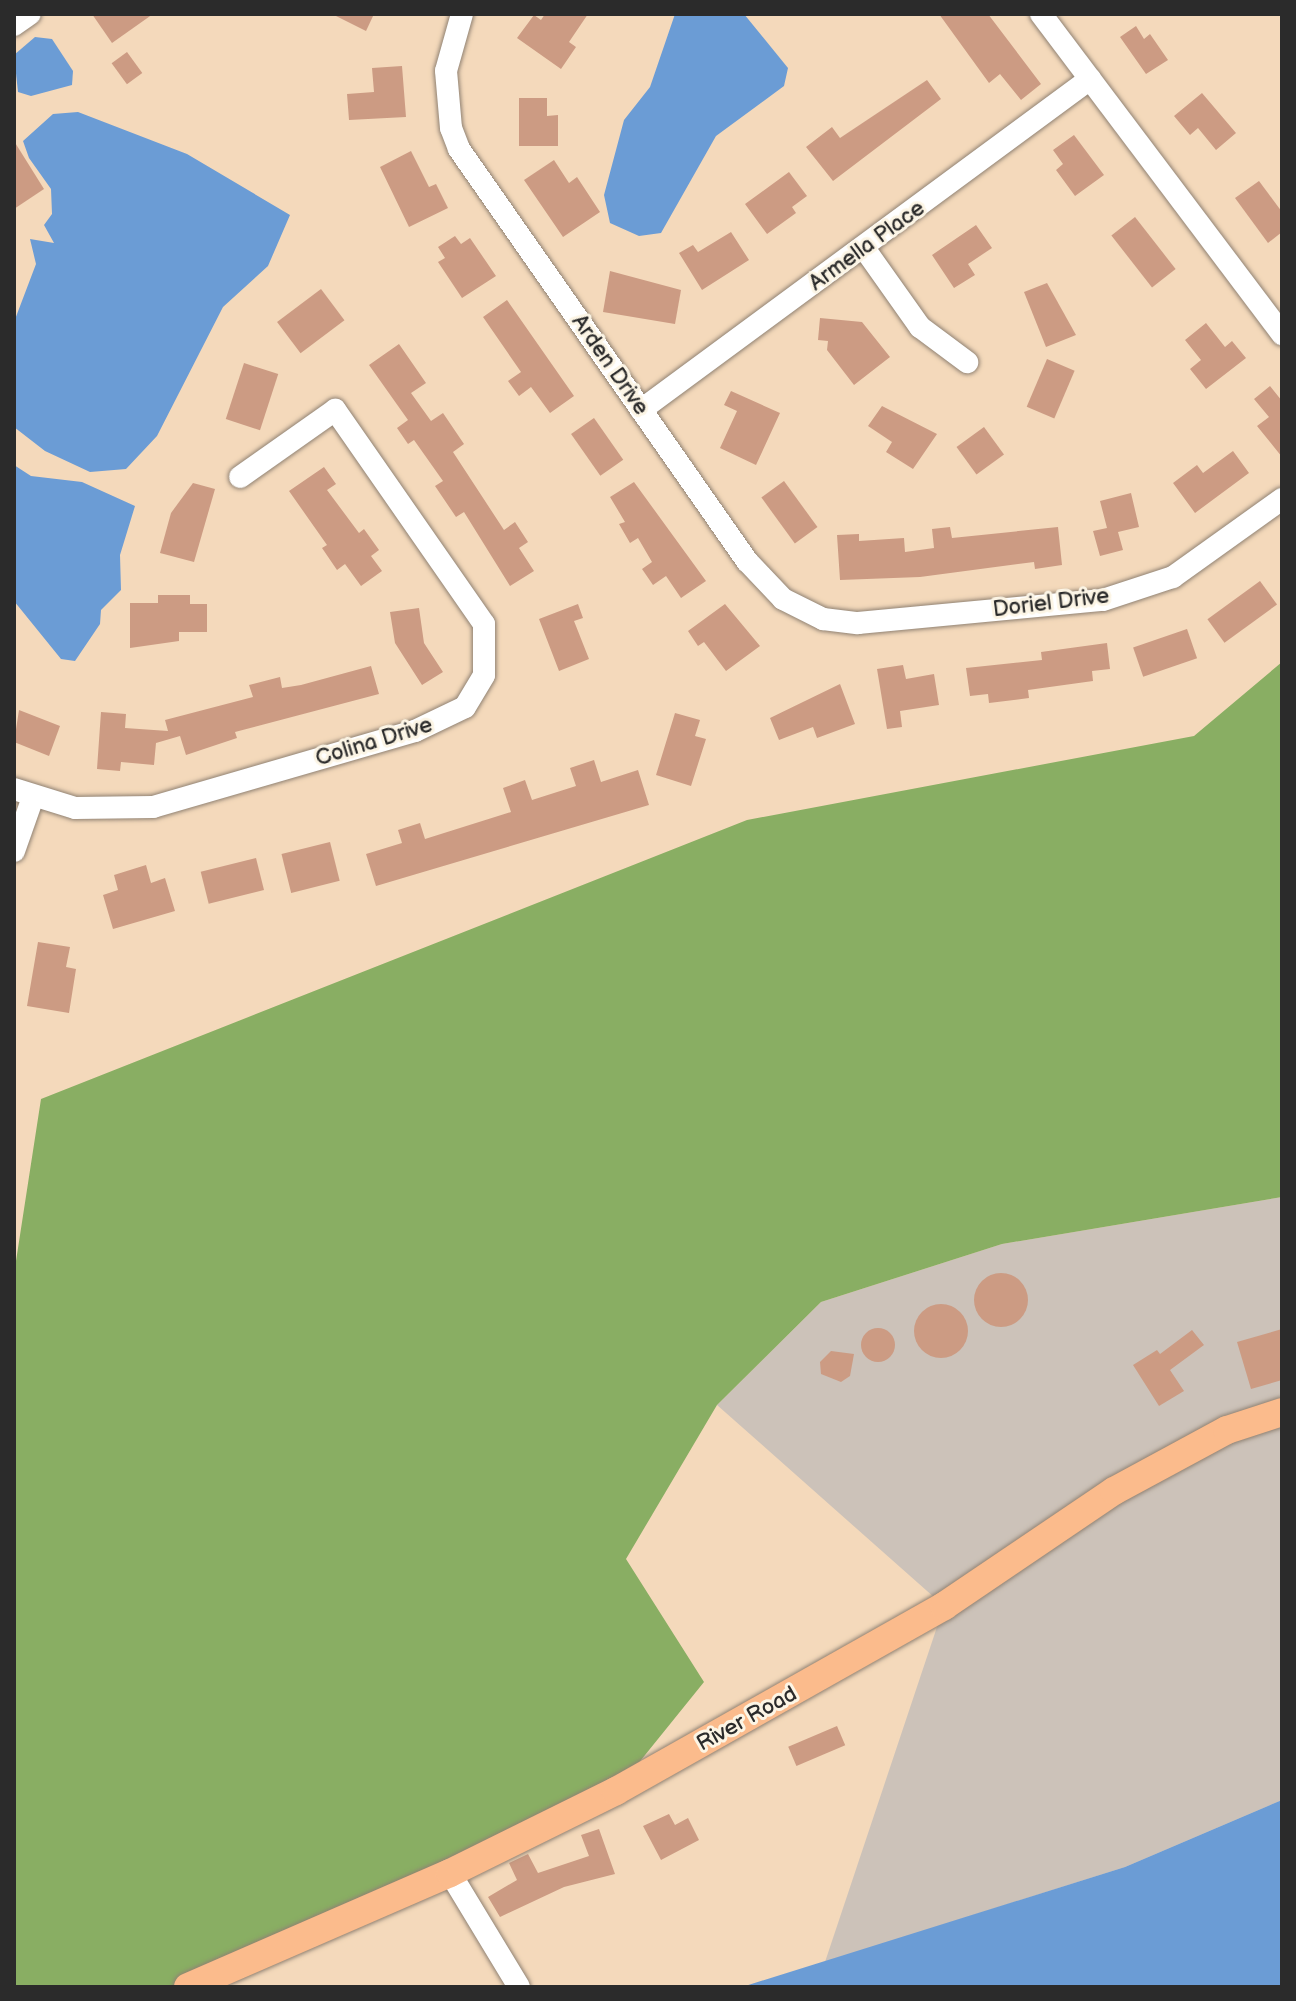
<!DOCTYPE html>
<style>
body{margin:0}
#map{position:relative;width:1296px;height:2001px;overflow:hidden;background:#f4d9bb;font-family:"Balsamiq Sans",sans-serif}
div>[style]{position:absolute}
.industrial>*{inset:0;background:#ccc2b9}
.forest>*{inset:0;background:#89ae63}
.water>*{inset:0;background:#6b9cd5}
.building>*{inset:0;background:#cc9b83;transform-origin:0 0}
.round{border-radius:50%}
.roads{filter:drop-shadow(0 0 2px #908273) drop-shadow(0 0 2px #908273)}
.minor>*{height:22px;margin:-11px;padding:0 11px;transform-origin:11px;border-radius:11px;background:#fff}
.major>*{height:28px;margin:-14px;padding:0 14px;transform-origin:14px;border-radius:14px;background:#fbbb8c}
span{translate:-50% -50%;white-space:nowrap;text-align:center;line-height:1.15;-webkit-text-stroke:6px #fcf5e5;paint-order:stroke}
.street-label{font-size:22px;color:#2b2b2b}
.frame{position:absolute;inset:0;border:16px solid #2b2b2b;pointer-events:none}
</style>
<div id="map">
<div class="industrial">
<div style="clip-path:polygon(1282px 1197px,1282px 1800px,1125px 1867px,825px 1962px,944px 1606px,717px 1405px,821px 1302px,1002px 1244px)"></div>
</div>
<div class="forest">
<div style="clip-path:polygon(1282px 662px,1282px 1197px,1002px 1244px,821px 1302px,717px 1405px,626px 1559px,704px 1682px,616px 1791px,188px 1987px,14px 1987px,14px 1274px,41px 1099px,747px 820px,1194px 736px)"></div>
</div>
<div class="water">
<div style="clip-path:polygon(675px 14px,744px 14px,788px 68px,784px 86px,716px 136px,661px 233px,639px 236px,610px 223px,604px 195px,624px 120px,650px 87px)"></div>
<div style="clip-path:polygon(35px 37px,52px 39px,73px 71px,72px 85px,31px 96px,18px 92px,14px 55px)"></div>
<div style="clip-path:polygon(78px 112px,187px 154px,290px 215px,268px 266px,223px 307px,157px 436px,126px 469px,90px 472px,45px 451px,14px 427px,14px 322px,36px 264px,30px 239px,54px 243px,44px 225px,52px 214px,51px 189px,29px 158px,23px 141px,53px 114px)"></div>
<div style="clip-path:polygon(14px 465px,31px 476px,82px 482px,135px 506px,120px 555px,121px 590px,101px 610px,100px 624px,75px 661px,61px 659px,14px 601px)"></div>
<div style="clip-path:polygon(1282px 1800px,1282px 1987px,742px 1987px,1125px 1867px)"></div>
</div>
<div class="building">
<div style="clip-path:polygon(92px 14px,153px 14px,112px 43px)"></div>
<div style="clip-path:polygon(332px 14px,374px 14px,366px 31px)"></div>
<div style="clip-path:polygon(545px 14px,588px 14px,569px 42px,576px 47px,561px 69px,517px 38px,534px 15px,541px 20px)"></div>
<div style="clip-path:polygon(939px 14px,988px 14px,1041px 84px,1021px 100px,1000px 74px,989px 83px)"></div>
<div style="clip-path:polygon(1136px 26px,1144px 39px,1150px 34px,1168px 60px,1146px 74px,1120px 37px)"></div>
<div style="left:127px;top:52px;width:26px;height:19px;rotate:54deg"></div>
<div style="clip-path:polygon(402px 66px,406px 117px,349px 120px,347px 94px,374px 92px,372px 68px)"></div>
<div style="clip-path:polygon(927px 80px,941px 99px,833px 181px,806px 147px,832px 127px,840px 138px)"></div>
<div style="clip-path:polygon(1202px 93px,1236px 133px,1216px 150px,1198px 128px,1190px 135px,1174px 116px)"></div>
<div style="clip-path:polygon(519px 98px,547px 98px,547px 116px,558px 115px,558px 146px,519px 146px)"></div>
<div style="clip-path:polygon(1074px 135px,1104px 175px,1075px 196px,1056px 170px,1063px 164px,1053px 150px)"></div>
<div style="clip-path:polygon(14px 141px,44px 189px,14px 209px)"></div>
<div style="clip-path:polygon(411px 151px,429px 187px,436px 184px,448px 208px,409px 227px,380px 167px)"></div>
<div style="clip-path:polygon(554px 160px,569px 183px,577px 177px,600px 212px,563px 237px,524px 180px)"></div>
<div style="clip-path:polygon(789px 172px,807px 196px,792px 207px,796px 213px,767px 234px,745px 204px)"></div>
<div style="clip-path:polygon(1259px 181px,1282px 212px,1282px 232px,1268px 243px,1235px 198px)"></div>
<div style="left:1135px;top:217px;width:66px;height:30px;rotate:52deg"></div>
<div style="clip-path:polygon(976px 225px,992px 248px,968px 264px,975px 275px,954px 288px,932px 255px)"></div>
<div style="clip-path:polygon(731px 232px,749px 260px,702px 290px,679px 253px,693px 245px,698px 252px)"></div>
<div style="clip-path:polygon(455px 236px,461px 244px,470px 238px,496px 276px,462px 298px,438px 262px,445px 258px,438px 247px)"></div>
<div style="clip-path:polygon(610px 271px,681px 290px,675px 324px,603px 312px)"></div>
<div style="clip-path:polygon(1047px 283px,1076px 335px,1046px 347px,1024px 292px)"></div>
<div style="left:321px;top:289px;width:39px;height:55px;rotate:53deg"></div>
<div style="clip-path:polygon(507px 300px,574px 396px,550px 413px,531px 387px,519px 396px,508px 381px,521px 372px,483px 317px)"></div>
<div style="clip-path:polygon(820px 318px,862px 322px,890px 357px,854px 385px,827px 350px,828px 341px,818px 340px)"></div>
<div style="clip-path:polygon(1206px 323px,1225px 347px,1232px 341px,1246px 358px,1206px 389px,1190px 369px,1201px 360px,1185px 340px)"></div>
<div style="clip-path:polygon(399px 344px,426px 383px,411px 393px,431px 421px,443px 413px,464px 444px,453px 452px,504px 530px,515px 522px,528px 542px,519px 548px,534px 571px,510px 586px,464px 512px,456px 517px,435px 486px,443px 481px,414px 440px,408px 444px,397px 428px,408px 420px,369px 365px)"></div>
<div style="left:1047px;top:359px;width:30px;height:52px;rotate:23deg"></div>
<div style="left:244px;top:363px;width:36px;height:59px;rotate:18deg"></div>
<div style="clip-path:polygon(1270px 386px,1282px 401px,1282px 457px,1257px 426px,1269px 417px,1254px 399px)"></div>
<div style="clip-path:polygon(731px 391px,780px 413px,756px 465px,720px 448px,737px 411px,724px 405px)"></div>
<div style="clip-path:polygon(882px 406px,937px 434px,913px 469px,886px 452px,892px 442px,868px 426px)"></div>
<div style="left:594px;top:418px;width:51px;height:28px;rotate:55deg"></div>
<div style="left:984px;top:427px;width:34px;height:34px;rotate:54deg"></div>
<div style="clip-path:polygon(1233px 451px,1249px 473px,1195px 513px,1173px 483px,1197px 465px,1203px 473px)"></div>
<div style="clip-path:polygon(324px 467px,336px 484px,327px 490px,359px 533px,364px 529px,379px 550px,371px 556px,382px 571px,361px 586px,345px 564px,337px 570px,322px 548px,327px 545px,289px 491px)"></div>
<div style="left:784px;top:481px;width:57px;height:28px;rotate:54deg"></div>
<div style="clip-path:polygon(634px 482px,706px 581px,681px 598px,666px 576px,653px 585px,642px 569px,652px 562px,638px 538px,630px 543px,619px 524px,625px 522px,610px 497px)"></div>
<div style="clip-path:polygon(193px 483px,215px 489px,194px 562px,160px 553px,171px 513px)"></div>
<div style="clip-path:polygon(1131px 493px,1139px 527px,1118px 532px,1123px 550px,1100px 556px,1093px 531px,1107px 528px,1100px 501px)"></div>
<div style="clip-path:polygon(950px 527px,952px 538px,1058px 527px,1062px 565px,1035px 569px,1034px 562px,920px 577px,840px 580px,837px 535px,859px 534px,859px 541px,904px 538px,905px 552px,934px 548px,932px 529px)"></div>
<div style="left:1260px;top:581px;width:29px;height:65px;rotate:54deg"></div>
<div style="clip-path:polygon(158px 595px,190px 595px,190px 604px,207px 604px,207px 632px,179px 632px,179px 641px,130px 648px,130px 603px,158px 603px)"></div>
<div style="clip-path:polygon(578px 604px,583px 618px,574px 621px,589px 659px,559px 671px,539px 619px)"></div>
<div style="clip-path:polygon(725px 604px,760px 646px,726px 671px,704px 642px,698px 646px,688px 631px)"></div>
<div style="clip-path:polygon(419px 608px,424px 643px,443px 672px,422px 685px,395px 643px,390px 612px)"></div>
<div style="left:1187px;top:629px;width:31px;height:57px;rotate:71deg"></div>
<div style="clip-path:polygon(1107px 643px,1110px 669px,1092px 671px,1093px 681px,1028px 690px,1029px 698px,989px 703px,988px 694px,970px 696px,966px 668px,1042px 660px,1041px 652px)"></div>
<div style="clip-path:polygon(903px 665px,906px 679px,934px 674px,939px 705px,900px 711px,902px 727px,887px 729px,877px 669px)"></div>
<div style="clip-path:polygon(371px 666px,379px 694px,235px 732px,237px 738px,186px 755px,180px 736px,156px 743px,154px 765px,121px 762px,120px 771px,97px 769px,101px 712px,126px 714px,125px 728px,168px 731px,165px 720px,253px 697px,249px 685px,280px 677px,282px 688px,301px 685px)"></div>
<div style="clip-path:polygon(840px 684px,855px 724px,817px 738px,813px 727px,779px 740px,770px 718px)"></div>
<div style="clip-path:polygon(19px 710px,60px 726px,49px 756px,14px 742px)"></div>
<div style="clip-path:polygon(675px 713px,700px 720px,695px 736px,706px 739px,691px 786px,656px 775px)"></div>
<div style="clip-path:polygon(594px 760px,601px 782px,638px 770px,649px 805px,376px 886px,366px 854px,402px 843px,398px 830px,420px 823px,425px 839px,511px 812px,503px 788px,525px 780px,532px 800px,576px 786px,570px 768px)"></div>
<div style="left:330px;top:842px;width:40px;height:50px;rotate:76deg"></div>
<div style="left:256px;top:858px;width:33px;height:57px;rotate:76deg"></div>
<div style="clip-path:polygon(146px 865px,151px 883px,165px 878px,175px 911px,113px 929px,103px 895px,118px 890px,114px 875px)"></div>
<div style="clip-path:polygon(38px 942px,70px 947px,66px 967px,76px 969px,69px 1013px,27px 1006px)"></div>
<div class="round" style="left:974px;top:1273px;width:54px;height:54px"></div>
<div class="round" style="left:914px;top:1304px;width:54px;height:54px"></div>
<div class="round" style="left:861px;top:1328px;width:34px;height:34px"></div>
<div style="clip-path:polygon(1282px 1329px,1282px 1380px,1251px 1389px,1237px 1342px)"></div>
<div style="clip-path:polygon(1192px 1330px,1204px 1345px,1170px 1370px,1184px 1391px,1159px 1406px,1133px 1365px,1157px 1350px,1160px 1354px)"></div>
<div style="clip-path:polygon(831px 1351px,854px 1354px,850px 1376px,841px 1382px,821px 1374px,820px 1362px)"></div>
<div style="left:837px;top:1726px;width:21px;height:53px;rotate:67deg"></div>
<div style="clip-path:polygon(669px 1814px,675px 1825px,688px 1818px,699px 1840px,661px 1860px,643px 1826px)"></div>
<div style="clip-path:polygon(599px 1829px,615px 1874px,564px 1887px,500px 1917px,488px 1897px,517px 1880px,509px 1863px,528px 1854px,538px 1873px,589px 1856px,581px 1835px)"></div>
</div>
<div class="roads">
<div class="minor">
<div style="left:462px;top:14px;width:59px;rotate:105.7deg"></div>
<div style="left:446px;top:71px;width:57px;rotate:85deg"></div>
<div style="left:451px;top:128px;width:22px;rotate:69deg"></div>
<div style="left:459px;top:149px;width:503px;rotate:55.05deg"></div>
<div style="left:747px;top:561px;width:52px;rotate:46.5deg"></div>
<div style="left:783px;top:599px;width:45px;rotate:26.6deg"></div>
<div style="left:823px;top:619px;width:35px;rotate:7deg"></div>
<div style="left:858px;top:623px;width:246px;rotate:-5.4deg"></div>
<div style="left:1103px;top:600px;width:74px;rotate:-18.2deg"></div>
<div style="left:1173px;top:577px;width:134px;rotate:-35.6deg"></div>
<div style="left:1041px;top:14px;width:401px;rotate:53deg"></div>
<div style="left:14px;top:25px;width:19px;rotate:-35deg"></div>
<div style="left:864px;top:248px;width:97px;rotate:54.7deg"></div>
<div style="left:920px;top:327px;width:59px;rotate:36.7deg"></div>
<div style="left:641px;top:410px;width:558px;rotate:-36.4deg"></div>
<div style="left:14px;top:789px;width:64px;rotate:17.3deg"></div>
<div style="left:75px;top:808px;width:78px;rotate:-0.7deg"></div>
<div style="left:153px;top:807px;width:273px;rotate:-16.2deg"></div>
<div style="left:415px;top:731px;width:55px;rotate:-25.6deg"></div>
<div style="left:465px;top:707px;width:37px;rotate:-59deg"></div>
<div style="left:484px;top:675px;width:51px;rotate:-90deg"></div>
<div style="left:484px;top:624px;width:261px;rotate:-124.8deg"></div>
<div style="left:335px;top:410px;width:116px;rotate:144.8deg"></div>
<div style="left:14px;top:851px;width:57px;rotate:-70.6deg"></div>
<div style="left:450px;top:1873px;width:133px;rotate:58.8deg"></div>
</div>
<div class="major">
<div style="left:188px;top:1987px;width:286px;rotate:-23.5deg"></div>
<div style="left:450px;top:1873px;width:185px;rotate:-26.3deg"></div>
<div style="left:616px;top:1791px;width:377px;rotate:-29.4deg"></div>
<div style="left:944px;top:1606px;width:205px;rotate:-34.1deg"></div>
<div style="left:1114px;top:1491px;width:128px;rotate:-28.4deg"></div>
<div style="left:1227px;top:1430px;width:58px;rotate:-18.1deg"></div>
</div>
</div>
<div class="street-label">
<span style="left:867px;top:246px;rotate:-36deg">Armella Place</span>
<span style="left:610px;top:365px;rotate:55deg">Arden Drive</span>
<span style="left:1051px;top:603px;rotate:-7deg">Doriel Drive</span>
<span style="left:374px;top:742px;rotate:-17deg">Colina Drive</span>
<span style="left:747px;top:1719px;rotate:-29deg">River Road</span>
</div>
<div class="frame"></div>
</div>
